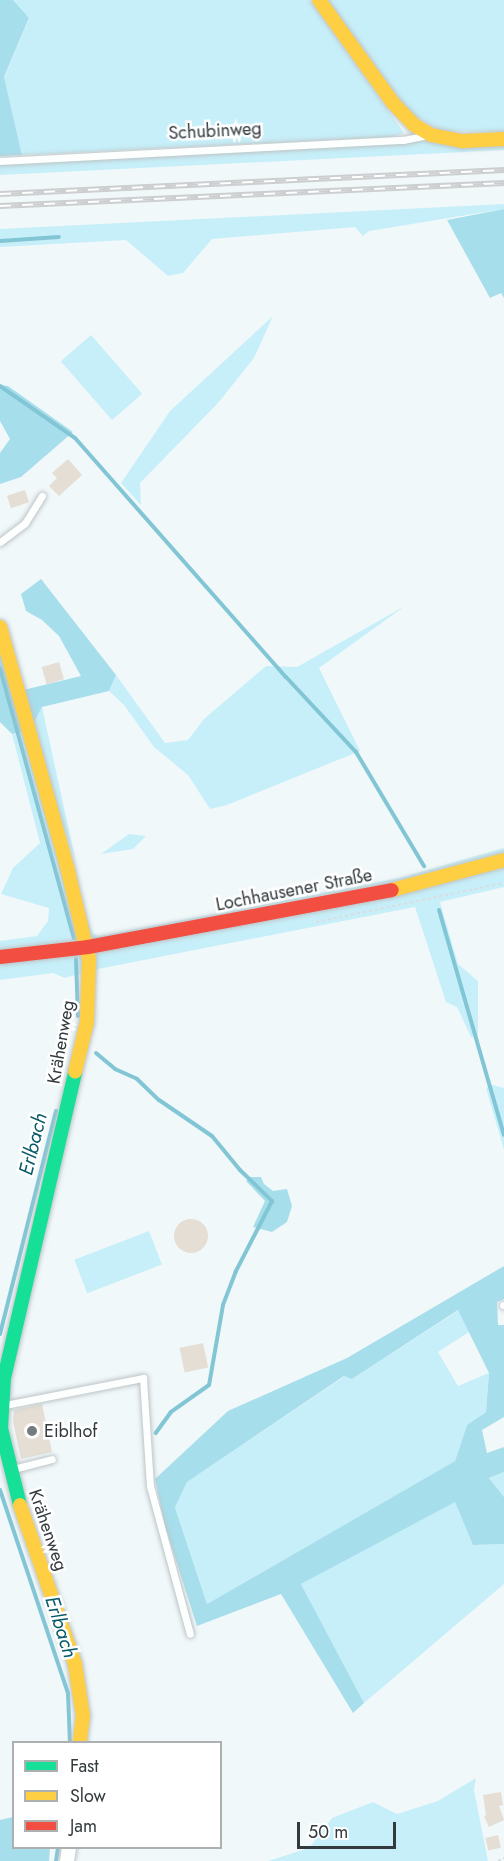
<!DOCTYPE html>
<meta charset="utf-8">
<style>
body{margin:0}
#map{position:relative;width:504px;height:1861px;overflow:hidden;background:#f1f8fa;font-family:Jost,sans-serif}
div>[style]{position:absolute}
.green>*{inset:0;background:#c7eff9;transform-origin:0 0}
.forest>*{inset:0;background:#a7deeb}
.stream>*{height:4px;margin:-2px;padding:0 2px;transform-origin:2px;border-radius:2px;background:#82c6d6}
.building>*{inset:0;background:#e4ded4;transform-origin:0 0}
.round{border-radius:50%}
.path>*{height:2px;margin-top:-1px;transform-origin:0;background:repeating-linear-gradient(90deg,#dadddd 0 3px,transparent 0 6px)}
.roads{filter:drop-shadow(0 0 2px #bdc4c6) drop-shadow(0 0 2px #bdc4c6)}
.lane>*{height:7px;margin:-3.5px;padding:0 3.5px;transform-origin:3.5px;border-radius:3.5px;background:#fdfefe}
.street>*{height:14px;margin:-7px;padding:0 7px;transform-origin:7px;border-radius:7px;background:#fdfefe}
.fast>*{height:14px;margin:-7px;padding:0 7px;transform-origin:7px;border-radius:7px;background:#16e098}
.slow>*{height:14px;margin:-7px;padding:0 7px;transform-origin:7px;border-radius:7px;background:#ffcf43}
.jam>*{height:14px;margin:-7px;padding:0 7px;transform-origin:7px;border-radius:7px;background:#f24e42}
.rail>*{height:6px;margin-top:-3px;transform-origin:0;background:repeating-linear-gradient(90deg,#fff 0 11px,#cccecf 0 22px);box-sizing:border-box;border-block:2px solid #cccecf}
.dots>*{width:16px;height:16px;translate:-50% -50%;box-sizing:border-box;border:3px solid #fff;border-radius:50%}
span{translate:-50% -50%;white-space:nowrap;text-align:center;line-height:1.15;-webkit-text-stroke:5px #fff;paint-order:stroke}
.street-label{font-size:18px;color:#323a3d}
.poi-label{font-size:18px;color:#323a3d}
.left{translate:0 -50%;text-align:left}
.water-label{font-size:20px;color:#055a69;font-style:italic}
.legend{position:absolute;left:12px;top:1741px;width:210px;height:108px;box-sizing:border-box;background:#fff;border:2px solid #adb0b1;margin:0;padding:8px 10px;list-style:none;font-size:18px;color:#323a3d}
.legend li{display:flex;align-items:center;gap:12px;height:30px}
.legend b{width:30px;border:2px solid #adb0b1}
.scale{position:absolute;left:297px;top:1822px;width:99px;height:27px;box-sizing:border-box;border:3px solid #323a3d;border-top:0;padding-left:8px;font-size:18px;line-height:21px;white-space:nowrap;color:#323a3d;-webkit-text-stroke:4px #fff;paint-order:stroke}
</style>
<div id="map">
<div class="green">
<div style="clip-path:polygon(13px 0,310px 0,404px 133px,392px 137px,22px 155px,4px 78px,29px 19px)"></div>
<div style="clip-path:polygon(327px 0,504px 0,504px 132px,441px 131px,409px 112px)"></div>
<div style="clip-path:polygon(414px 141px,504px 141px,504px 150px,0 175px,0 164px)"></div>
<div style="clip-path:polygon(504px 204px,504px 209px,369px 231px,363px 236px,355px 227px,212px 239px,183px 273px,168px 276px,126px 240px,0 247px,0 229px)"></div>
<div style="clip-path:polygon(273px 316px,254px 358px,218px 403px,140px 483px,141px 505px,121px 483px,170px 411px)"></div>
<div style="left:91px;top:335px;width:78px;height:40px;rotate:49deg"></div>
<div style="clip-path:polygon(405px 606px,319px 668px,360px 751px,227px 805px,210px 809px,188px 775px,154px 747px,124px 705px,109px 691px,116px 675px,165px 743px,188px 740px,204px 719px,266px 666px,297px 667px)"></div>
<div style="clip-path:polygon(42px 707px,76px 863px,30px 730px)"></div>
<div style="clip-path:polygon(26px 731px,92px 933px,99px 936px,399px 878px,504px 848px,504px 887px,440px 902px,458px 964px,478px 981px,478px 1035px,471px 1037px,457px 1007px,446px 1002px,415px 907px,93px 970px,65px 978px,53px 973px,0 980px,0 941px,37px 936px,48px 921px,49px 908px,1px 894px,13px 868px,40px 843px,12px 734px)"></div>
<div style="clip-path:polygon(129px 834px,146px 836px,133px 849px,101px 854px)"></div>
<div style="clip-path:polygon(493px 1085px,504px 1088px,504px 1150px,486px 1088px)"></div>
<div style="left:149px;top:1231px;width:36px;height:80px;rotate:69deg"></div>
<div style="clip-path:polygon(459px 1310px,469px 1332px,438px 1352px,458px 1386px,489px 1373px,486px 1412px,467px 1425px,455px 1461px,207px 1604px,175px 1506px,187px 1482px,345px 1376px,352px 1379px)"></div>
<div style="clip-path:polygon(504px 1472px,504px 1497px,489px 1478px)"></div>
<div style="clip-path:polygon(455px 1501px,473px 1545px,504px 1544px,504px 1584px,364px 1703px,301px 1584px)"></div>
<div style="clip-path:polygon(476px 1778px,474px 1790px,488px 1861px,268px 1861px,309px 1848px,332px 1818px,373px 1802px,397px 1814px,438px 1801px)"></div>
</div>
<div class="forest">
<div style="clip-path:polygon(0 0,13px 0,29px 18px,4px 77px,22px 155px,0 156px)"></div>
<div style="clip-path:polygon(504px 209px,504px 298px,501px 293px,490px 298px,447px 220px)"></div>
<div style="clip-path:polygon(0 385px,8px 386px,73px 432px,21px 477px,0 484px,0 453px,10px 439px,0 421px)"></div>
<div style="clip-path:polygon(41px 579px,116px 675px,109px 691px,42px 707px,30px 730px,12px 734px,0 722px,0 640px,15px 692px,81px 676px,59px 636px,42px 620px,26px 611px,21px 594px)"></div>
<div style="clip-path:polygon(250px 1177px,261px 1177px,264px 1184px,273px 1191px,287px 1189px,292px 1206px,287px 1222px,272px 1232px,253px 1227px,265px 1201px,246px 1181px)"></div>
<div style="clip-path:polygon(evenodd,504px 1266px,504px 1299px,497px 1302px,498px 1325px,504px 1325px,504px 1417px,482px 1430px,487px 1453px,504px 1447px,504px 1472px,489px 1478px,504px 1497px,504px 1544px,473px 1545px,455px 1502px,301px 1584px,364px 1703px,353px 1713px,281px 1594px,197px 1626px,165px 1526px,155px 1479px,228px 1411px,347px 1358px,504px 1266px,458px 1310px,489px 1373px,486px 1412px,467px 1425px,455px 1461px,207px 1604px,175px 1507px,187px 1482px,344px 1376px,352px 1379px,458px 1310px)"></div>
<div style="clip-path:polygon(13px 1817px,14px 1848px,50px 1848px,49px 1861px,0 1861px,0 1820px)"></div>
</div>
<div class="stream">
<div style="left:0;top:241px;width:59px;rotate:-3.9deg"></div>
<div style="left:0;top:386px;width:91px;rotate:34.7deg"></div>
<div style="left:75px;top:438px;width:319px;rotate:48.6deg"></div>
<div style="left:286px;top:677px;width:103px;rotate:47deg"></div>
<div style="left:356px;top:752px;width:133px;rotate:59.2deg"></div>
<div style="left:0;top:668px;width:280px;rotate:74.7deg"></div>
<div style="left:439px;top:910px;width:234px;rotate:73.9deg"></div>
<div style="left:76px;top:959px;width:57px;rotate:88deg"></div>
<div style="left:96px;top:1053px;width:25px;rotate:40deg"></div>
<div style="left:115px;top:1069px;width:24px;rotate:24deg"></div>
<div style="left:137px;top:1079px;width:30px;rotate:44deg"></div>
<div style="left:159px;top:1100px;width:64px;rotate:34.2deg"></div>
<div style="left:212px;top:1136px;width:44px;rotate:50.5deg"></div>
<div style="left:240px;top:1170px;width:45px;rotate:44.1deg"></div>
<div style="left:272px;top:1201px;width:79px;rotate:117.2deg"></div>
<div style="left:236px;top:1271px;width:36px;rotate:111deg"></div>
<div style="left:223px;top:1305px;width:81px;rotate:99.9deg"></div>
<div style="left:209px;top:1385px;width:47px;rotate:144.6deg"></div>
<div style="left:171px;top:1412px;width:26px;rotate:126deg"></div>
<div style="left:0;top:1334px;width:230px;rotate:-75.9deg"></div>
<div style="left:0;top:1490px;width:214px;rotate:71.5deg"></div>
<div style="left:68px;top:1693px;width:49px;rotate:87.7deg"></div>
<div style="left:56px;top:1861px;width:13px;rotate:-81deg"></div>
</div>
<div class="building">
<div style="clip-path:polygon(68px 459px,82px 475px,59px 496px,49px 486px,57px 478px,52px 473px)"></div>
<div style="left:25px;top:490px;width:13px;height:19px;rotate:72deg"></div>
<div style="left:59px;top:662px;width:18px;height:18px;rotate:74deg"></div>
<div class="round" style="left:174px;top:1219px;width:34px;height:34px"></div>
<div style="left:203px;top:1343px;width:25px;height:24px;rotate:78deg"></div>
<div style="clip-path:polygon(42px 1404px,52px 1452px,21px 1459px,13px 1421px,14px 1410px)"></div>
<div style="clip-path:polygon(501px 1792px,503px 1805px,499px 1806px,504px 1820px,489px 1827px,484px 1816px,486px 1815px,483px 1795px)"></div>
<div style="left:498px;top:1835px;width:13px;height:13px;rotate:77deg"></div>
</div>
<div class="path">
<div style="left:316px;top:922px;width:192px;rotate:-11.7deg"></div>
<div style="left:498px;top:1861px;width:7px;rotate:-27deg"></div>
</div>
<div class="roads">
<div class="lane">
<div style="left:0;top:161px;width:404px;rotate:-3deg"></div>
<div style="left:403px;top:140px;width:20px;rotate:-11deg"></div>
<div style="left:0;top:542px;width:31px;rotate:-37deg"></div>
<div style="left:25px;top:523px;width:32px;rotate:-58deg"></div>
<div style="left:503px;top:1305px;width:1px"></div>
<div style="left:5px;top:1405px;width:141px;rotate:-11.1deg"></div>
<div style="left:143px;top:1378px;width:108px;rotate:86.3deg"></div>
<div style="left:150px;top:1486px;width:153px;rotate:74.9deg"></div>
<div style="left:13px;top:1469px;width:40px;rotate:-14.4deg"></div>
</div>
<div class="street">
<div style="left:67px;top:1861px;width:13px;rotate:-81deg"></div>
</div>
<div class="fast">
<div style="left:20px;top:1505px;width:79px;rotate:-103.9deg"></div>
<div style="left:1px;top:1428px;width:50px;rotate:-86.6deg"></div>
<div style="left:4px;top:1378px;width:314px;rotate:-76.9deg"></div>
</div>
<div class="slow">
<div style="left:319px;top:0;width:127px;rotate:54.3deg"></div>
<div style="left:393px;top:103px;width:30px;rotate:46deg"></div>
<div style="left:414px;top:125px;width:20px;rotate:30deg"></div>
<div style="left:431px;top:135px;width:33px;rotate:11deg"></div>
<div style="left:463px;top:141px;width:41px;rotate:-2.8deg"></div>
<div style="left:0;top:627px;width:253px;rotate:74.4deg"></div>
<div style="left:68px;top:871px;width:90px;rotate:76.6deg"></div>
<div style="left:89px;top:959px;width:63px;rotate:91.8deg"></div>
<div style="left:87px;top:1022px;width:51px;rotate:103.5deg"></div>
<div style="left:392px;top:890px;width:116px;rotate:-15deg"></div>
<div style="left:20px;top:1505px;width:168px;rotate:70.9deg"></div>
<div style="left:75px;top:1664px;width:53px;rotate:81.3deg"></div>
<div style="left:83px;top:1716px;width:26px;rotate:97deg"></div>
</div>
<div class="jam">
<div style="left:0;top:957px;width:89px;rotate:-6.5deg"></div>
<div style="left:88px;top:947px;width:309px;rotate:-10.6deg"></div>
</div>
</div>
<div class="rail">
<div style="left:0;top:194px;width:505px;rotate:-2.73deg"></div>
<div style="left:0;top:206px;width:505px;rotate:-2.61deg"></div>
</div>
<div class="dots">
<div style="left:32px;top:1431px;background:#757c7f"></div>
</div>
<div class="street-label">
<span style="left:215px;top:131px;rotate:-3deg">Schubinweg</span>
<span style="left:294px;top:890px;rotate:-11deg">Lochhausener Straße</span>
<span style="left:61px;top:1042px;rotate:-80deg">Krähenweg</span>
<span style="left:48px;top:1530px;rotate:71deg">Krähenweg</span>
</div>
<div class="poi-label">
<span class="left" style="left:44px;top:1431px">Eiblhof</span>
</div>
<div class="water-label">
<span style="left:33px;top:1144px;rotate:-76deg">Erlbach</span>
<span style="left:61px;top:1627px;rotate:72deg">Erlbach</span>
</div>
<ul class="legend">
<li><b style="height:8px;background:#16e098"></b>Fast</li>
<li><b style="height:8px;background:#ffcf43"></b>Slow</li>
<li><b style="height:8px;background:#f24e42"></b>Jam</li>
</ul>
<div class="scale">50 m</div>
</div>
